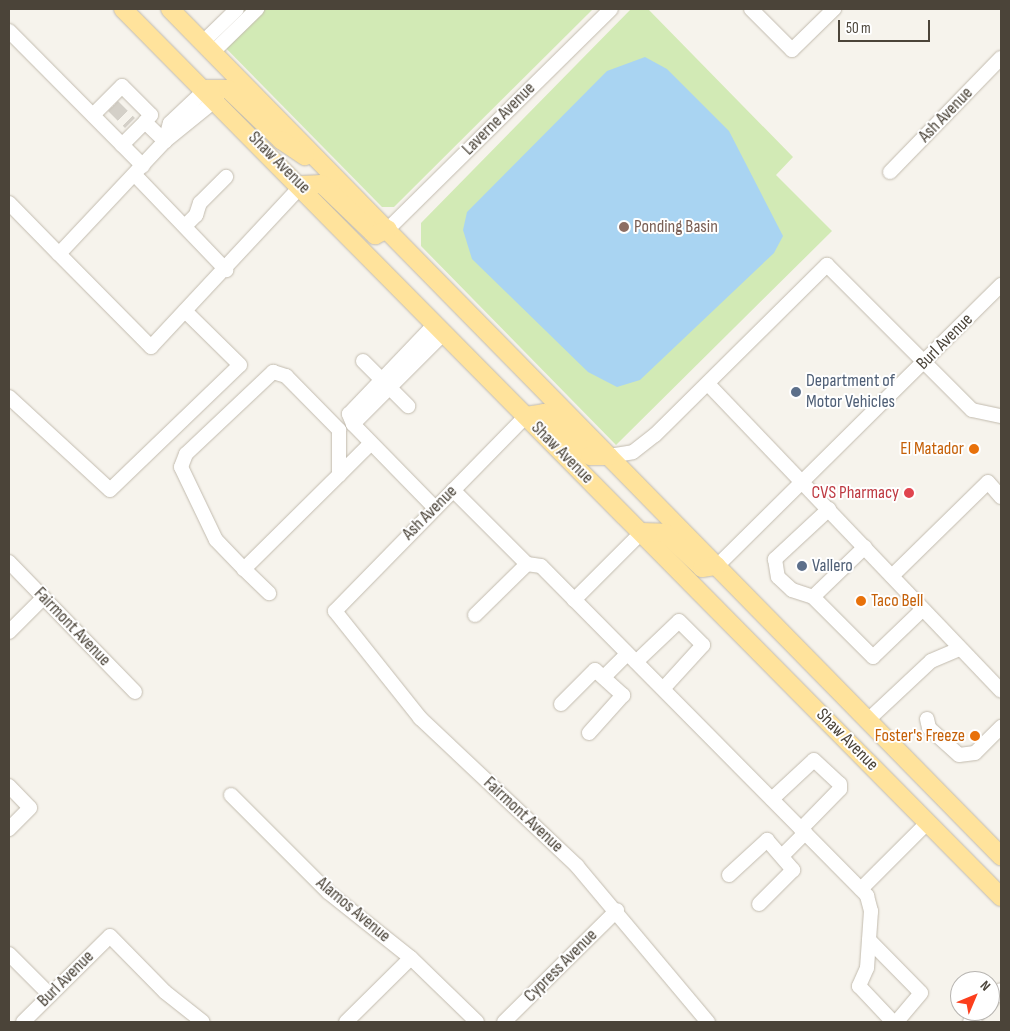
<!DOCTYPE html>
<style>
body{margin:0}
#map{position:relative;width:1010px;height:1031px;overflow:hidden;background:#f6f3ec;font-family:"Sofia Sans Condensed",sans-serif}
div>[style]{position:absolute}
.green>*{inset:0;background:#d2eab5}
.water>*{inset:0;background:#a9d4f2}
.minor-tunnel>*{height:14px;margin-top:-7px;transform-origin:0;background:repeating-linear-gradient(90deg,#d4d0c8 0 14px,transparent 0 21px)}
.roads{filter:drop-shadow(0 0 1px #c2bbae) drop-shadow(0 0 1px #c2bbae)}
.minor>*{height:14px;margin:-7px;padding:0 7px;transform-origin:7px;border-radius:7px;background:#fff}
.major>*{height:18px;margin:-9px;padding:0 9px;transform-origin:9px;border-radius:9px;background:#ffe39c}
.dots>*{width:14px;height:14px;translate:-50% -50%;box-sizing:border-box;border:2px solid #fff;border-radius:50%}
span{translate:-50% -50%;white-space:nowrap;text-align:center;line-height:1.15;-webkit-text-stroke:4px #fff;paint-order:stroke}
.street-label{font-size:18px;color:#4b4439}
.education-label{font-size:18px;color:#785e54}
.left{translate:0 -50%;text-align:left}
.service-label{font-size:18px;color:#4e5e75}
.food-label{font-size:18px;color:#c56008}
.right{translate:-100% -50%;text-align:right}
.health-label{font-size:18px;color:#be3a42}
.frame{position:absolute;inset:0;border:10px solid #4b4439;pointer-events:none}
.north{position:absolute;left:950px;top:971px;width:50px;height:50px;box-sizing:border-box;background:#fff;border:1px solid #b7b4b0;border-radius:50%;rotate:45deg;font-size:14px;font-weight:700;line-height:20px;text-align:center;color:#4b4439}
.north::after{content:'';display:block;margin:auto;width:18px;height:22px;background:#fc3f1d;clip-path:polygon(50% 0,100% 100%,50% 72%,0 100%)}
.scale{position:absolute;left:838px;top:20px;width:92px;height:22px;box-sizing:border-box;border:2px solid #4b4439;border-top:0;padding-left:6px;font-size:15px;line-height:18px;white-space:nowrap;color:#4b4439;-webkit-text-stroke:4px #fff;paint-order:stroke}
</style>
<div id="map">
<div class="green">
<div style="clip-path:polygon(234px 9px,593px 9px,394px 207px,382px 207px,210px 32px)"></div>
<div style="clip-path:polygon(631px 9px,648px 9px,793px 157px,776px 175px,832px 231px,616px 445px,421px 246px,421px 223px)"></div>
</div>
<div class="water">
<div style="clip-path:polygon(645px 57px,667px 69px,729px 131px,783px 236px,774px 253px,640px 380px,617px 387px,588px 372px,472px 259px,463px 230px,467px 212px,607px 71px)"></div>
</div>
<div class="minor-tunnel">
<div style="left:113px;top:106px;width:24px;rotate:45deg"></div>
</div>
<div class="roads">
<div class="minor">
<div style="left:751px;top:9px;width:58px;rotate:45deg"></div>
<div style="left:792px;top:50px;width:59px;rotate:-44.3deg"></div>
<div style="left:9px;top:31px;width:190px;rotate:45.2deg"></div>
<div style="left:203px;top:42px;width:47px;rotate:-44.1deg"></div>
<div style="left:213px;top:52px;width:62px;rotate:-44.3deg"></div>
<div style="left:206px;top:89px;width:50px;rotate:136.6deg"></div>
<div style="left:170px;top:123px;width:19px;rotate:106deg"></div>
<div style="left:165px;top:141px;width:67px;rotate:-38.9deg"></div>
<div style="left:93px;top:115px;width:41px;rotate:-45deg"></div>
<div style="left:122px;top:86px;width:41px;rotate:45deg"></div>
<div style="left:151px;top:115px;width:9px;rotate:131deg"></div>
<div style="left:145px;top:122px;width:28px;rotate:44deg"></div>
<div style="left:165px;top:141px;width:155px;rotate:133.2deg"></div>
<div style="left:59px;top:254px;width:131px;rotate:45.3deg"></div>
<div style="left:151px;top:347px;width:221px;rotate:-47deg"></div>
<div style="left:122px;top:145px;width:33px;rotate:-45deg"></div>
<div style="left:890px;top:172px;width:159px;rotate:-45.8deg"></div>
<div style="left:135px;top:175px;width:132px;rotate:46.2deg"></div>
<div style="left:9px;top:203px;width:71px;rotate:45.6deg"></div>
<div style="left:185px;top:226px;width:16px;rotate:-45deg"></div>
<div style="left:196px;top:215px;width:13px;rotate:-72deg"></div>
<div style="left:200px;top:203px;width:37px;rotate:-45deg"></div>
<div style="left:388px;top:229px;width:313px;rotate:-44.6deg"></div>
<div style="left:363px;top:361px;width:64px;rotate:45deg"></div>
<div style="left:273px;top:372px;width:14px;rotate:17deg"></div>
<div style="left:286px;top:376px;width:76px;rotate:45.5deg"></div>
<div style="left:339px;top:430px;width:45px;rotate:90deg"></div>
<div style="left:339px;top:475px;width:134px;rotate:135.3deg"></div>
<div style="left:244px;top:569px;width:40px;rotate:-134deg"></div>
<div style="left:216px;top:540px;width:81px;rotate:-115.6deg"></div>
<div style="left:181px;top:467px;width:14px;rotate:-69deg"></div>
<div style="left:186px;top:454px;width:120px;rotate:-43.3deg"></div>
<div style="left:708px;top:384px;width:424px;rotate:46.3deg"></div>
<div style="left:9px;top:397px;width:137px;rotate:42.6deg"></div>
<div style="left:110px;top:490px;width:180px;rotate:-43.9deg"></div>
<div style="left:240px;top:365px;width:77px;rotate:-135.5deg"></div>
<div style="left:526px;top:416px;width:273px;rotate:134.4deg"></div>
<div style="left:335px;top:611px;width:137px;rotate:51.5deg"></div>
<div style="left:420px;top:718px;width:216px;rotate:43.3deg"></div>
<div style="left:577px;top:866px;width:204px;rotate:50deg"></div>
<div style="left:353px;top:424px;width:129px;rotate:-45deg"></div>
<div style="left:609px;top:456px;width:24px;rotate:-9deg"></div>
<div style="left:633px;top:452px;width:28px;rotate:-38deg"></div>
<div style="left:655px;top:435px;width:242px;rotate:-44.7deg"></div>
<div style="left:827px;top:265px;width:205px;rotate:45deg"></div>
<div style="left:972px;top:410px;width:30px;rotate:12deg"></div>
<div style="left:339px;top:475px;width:45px;rotate:-45deg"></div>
<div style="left:453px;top:490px;width:105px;rotate:45deg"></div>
<div style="left:527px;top:564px;width:14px;rotate:8deg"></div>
<div style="left:541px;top:566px;width:464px;rotate:45.3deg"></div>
<div style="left:867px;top:896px;width:16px;rotate:75deg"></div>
<div style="left:871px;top:911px;width:57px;rotate:94deg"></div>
<div style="left:867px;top:968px;width:20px;rotate:114deg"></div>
<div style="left:859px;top:986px;width:50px;rotate:46.6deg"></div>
<div style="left:435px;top:508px;width:117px;rotate:-134.3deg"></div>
<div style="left:353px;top:424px;width:11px;rotate:-112deg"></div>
<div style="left:349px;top:414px;width:124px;rotate:-46.3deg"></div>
<div style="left:829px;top:509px;width:74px;rotate:137.2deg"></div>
<div style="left:775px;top:559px;width:18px;rotate:81deg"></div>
<div style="left:778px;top:577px;width:19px;rotate:43deg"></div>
<div style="left:792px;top:590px;width:22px;rotate:18deg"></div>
<div style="left:813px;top:597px;width:72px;rotate:-43.9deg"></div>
<div style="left:9px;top:562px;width:181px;rotate:45.9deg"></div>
<div style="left:717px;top:566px;width:400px;rotate:-44.7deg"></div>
<div style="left:244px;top:569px;width:35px;rotate:44deg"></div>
<div style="left:892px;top:576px;width:134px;rotate:-44.4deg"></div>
<div style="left:988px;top:482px;width:20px;rotate:49deg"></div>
<div style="left:813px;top:597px;width:85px;rotate:45deg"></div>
<div style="left:873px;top:657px;width:66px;rotate:-43.8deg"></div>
<div style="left:574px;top:600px;width:96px;rotate:-45deg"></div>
<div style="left:475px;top:615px;width:73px;rotate:-44.4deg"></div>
<div style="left:9px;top:632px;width:49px;rotate:-45deg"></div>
<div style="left:636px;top:662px;width:59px;rotate:-43.6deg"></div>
<div style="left:679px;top:621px;width:34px;rotate:45deg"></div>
<div style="left:703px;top:645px;width:59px;rotate:132.3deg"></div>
<div style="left:605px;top:676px;width:31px;rotate:-45deg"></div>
<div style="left:561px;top:704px;width:48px;rotate:-45deg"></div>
<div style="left:595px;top:670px;width:38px;rotate:42deg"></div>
<div style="left:623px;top:695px;width:51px;rotate:131.8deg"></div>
<div style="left:927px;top:719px;width:9px;rotate:77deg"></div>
<div style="left:929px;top:728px;width:40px;rotate:42deg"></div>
<div style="left:959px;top:755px;width:16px;rotate:-7deg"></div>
<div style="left:975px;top:753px;width:37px;rotate:-45deg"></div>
<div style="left:868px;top:720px;width:86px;rotate:-43.1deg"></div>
<div style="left:931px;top:661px;width:30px;rotate:-23deg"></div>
<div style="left:9px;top:786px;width:30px;rotate:46deg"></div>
<div style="left:30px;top:808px;width:30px;rotate:135deg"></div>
<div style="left:231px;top:795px;width:137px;rotate:45deg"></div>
<div style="left:328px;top:892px;width:106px;rotate:38.5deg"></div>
<div style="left:411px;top:958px;width:92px;rotate:44.1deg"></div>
<div style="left:772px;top:799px;width:57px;rotate:-42.9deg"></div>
<div style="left:814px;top:760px;width:35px;rotate:43deg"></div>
<div style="left:840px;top:784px;width:5px;rotate:90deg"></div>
<div style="left:840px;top:789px;width:56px;rotate:134.3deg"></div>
<div style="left:782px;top:856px;width:33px;rotate:-45deg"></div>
<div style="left:729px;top:875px;width:52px;rotate:-42.6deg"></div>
<div style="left:767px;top:840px;width:40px;rotate:49deg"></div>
<div style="left:793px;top:870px;width:48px;rotate:135deg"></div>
<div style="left:861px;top:889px;width:95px;rotate:-45deg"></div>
<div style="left:869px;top:940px;width:74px;rotate:45.5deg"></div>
<div style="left:921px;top:993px;width:38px;rotate:130deg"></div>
<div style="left:9px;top:954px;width:58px;rotate:45deg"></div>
<div style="left:990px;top:1002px;width:16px;rotate:-47deg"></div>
<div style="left:23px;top:1022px;width:122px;rotate:-44.7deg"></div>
<div style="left:110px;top:936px;width:78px;rotate:45.5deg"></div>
<div style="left:165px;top:992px;width:48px;rotate:38.3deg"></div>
<div style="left:346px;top:1022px;width:91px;rotate:-44.6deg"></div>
<div style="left:504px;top:1022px;width:159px;rotate:-44.7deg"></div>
<div style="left:970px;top:1022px;width:16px;rotate:-45deg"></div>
</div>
<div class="major">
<div style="left:123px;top:9px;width:1249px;rotate:45.32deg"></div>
<div style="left:170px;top:9px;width:1187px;rotate:45.55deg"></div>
<div style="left:206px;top:89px;width:22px"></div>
<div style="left:228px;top:89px;width:74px;rotate:43.9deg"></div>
<div style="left:281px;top:140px;width:29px;rotate:34deg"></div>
<div style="left:302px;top:185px;width:20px;rotate:-3deg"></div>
<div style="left:322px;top:184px;width:74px;rotate:43.9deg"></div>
<div style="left:375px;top:235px;width:14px;rotate:-25deg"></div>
<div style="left:526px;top:416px;width:18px;rotate:-9deg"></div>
<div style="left:544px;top:413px;width:63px;rotate:43.1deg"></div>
<div style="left:590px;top:456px;width:19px"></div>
<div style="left:642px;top:532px;width:23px;rotate:2deg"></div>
<div style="left:665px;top:533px;width:51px;rotate:43.4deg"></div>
<div style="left:702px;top:568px;width:15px;rotate:-8deg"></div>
</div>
</div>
<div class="dots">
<div style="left:624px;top:227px;background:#8d6e63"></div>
<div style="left:796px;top:392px;background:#5c6f8a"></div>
<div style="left:974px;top:449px;background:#e8710a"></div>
<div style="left:909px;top:493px;background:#e0444e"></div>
<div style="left:802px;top:566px;background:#5c6f8a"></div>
<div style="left:861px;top:601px;background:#e8710a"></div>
<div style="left:975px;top:736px;background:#e8710a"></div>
</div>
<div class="street-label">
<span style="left:946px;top:115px;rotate:-46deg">Ash Avenue</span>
<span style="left:499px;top:119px;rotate:-45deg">Laverne Avenue</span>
<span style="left:279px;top:163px;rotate:45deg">Shaw Avenue</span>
<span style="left:945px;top:342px;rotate:-45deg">Burl Avenue</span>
<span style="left:562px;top:453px;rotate:45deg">Shaw Avenue</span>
<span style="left:430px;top:513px;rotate:-45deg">Ash Avenue</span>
<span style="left:72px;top:627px;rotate:46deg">Fairmont Avenue</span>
<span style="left:847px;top:740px;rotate:45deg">Shaw Avenue</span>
<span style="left:523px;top:815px;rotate:43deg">Fairmont Avenue</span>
<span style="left:353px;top:910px;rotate:40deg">Alamos Avenue</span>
<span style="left:561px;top:966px;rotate:-45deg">Cypress Avenue</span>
<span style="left:66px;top:979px;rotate:-45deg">Burl Avenue</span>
</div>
<div class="education-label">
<span class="left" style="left:634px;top:227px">Ponding Basin</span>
</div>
<div class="service-label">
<span class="left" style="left:806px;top:392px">Department of<br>Motor Vehicles</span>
<span class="left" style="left:812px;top:566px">Vallero</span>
</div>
<div class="food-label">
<span class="right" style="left:964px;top:449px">El Matador</span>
<span class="left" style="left:871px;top:601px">Taco Bell</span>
<span class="right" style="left:965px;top:736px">Foster's Freeze</span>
</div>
<div class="health-label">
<span class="right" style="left:899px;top:493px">CVS Pharmacy</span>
</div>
<div class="frame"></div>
<div class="north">N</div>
<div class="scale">50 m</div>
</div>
